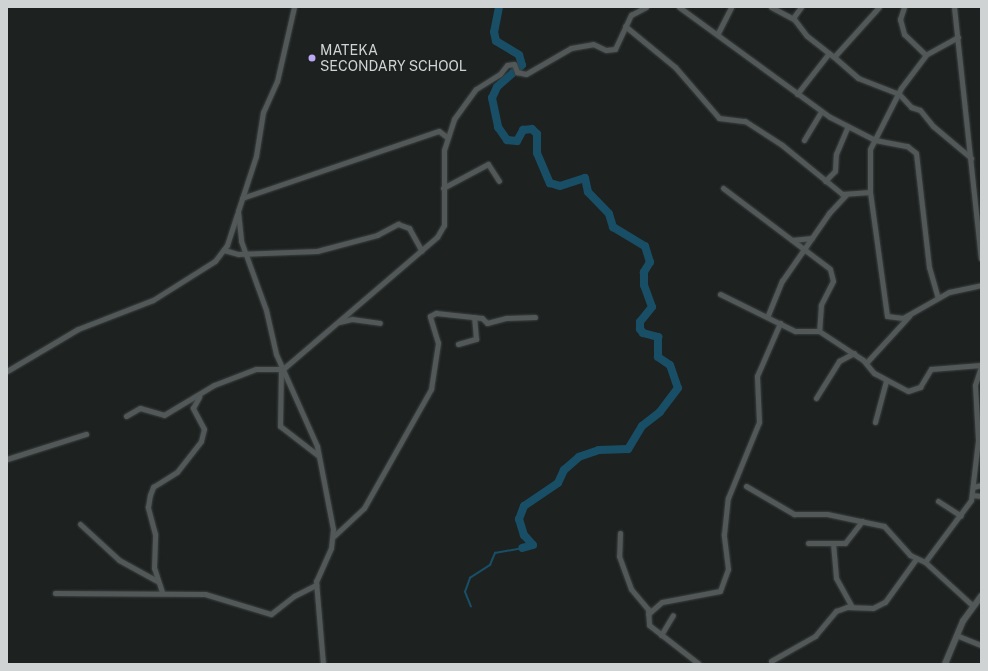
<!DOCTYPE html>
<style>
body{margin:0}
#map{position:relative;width:988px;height:671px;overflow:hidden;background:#1d2221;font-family:"Public Sans",sans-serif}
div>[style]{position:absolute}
.stream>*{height:1.5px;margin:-0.75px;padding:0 0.75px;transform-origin:0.75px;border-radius:0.75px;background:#194f66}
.river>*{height:8px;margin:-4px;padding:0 4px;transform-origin:4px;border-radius:4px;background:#194f66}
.roads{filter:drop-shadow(0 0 1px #3b3f3f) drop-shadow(0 0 1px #3b3f3f)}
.minor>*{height:5px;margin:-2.5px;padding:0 2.5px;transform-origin:2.5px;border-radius:2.5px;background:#525857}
.tertiary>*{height:6px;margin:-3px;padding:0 3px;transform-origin:3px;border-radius:3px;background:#525857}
.dots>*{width:11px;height:11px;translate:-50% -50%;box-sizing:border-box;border:2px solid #1d2221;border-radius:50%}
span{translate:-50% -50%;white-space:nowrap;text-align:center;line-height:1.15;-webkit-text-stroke:3px #1d2221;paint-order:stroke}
.poi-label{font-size:14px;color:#d0d3d3}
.left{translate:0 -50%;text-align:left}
.frame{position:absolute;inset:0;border:8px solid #d0d3d3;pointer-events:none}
</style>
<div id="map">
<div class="stream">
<div style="left:471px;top:607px;width:16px;rotate:-112deg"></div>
<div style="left:465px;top:592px;width:15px;rotate:-70deg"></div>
<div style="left:470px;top:578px;width:24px;rotate:-33deg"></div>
<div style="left:490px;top:565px;width:13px;rotate:-67deg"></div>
<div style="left:495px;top:553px;width:27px;rotate:-10deg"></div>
</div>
<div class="river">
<div style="left:499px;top:7px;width:25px;rotate:101deg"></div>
<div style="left:494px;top:32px;width:9px;rotate:77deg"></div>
<div style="left:496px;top:41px;width:27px;rotate:31deg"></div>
<div style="left:519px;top:55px;width:10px;rotate:73deg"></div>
<div style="left:522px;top:65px;width:33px;rotate:139deg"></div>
<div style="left:497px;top:87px;width:12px;rotate:114deg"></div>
<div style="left:492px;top:98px;width:30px;rotate:78deg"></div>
<div style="left:498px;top:127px;width:16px;rotate:55deg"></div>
<div style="left:507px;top:140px;width:10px;rotate:6deg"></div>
<div style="left:517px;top:141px;width:13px;rotate:-61deg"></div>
<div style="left:523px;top:130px;width:9px;rotate:-6deg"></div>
<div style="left:532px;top:129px;width:7px;rotate:45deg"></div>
<div style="left:537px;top:134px;width:19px;rotate:90deg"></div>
<div style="left:537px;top:153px;width:33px;rotate:67deg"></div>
<div style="left:550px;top:183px;width:10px;rotate:17deg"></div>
<div style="left:560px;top:186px;width:26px;rotate:-18deg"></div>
<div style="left:585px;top:178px;width:14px;rotate:78deg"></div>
<div style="left:588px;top:192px;width:30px;rotate:46deg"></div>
<div style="left:609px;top:214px;width:14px;rotate:73deg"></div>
<div style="left:613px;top:227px;width:37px;rotate:31deg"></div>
<div style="left:645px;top:246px;width:17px;rotate:73deg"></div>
<div style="left:650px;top:262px;width:12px;rotate:121deg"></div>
<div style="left:644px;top:272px;width:13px;rotate:90deg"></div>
<div style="left:644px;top:285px;width:23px;rotate:70deg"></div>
<div style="left:652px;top:307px;width:19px;rotate:129deg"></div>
<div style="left:640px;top:322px;width:7px;rotate:90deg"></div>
<div style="left:640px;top:329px;width:5px;rotate:53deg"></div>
<div style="left:643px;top:333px;width:16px;rotate:15deg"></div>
<div style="left:658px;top:337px;width:20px;rotate:90deg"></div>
<div style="left:658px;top:357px;width:14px;rotate:34deg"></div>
<div style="left:670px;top:365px;width:24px;rotate:71deg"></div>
<div style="left:678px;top:388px;width:30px;rotate:127deg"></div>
<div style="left:660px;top:412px;width:23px;rotate:142deg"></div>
<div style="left:642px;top:426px;width:27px;rotate:121deg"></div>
<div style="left:628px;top:449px;width:29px;rotate:178deg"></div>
<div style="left:599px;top:450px;width:21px;rotate:161deg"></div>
<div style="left:579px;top:457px;width:20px;rotate:139deg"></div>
<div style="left:564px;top:470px;width:14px;rotate:115deg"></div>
<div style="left:558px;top:483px;width:41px;rotate:145.9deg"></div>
<div style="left:524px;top:506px;width:14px;rotate:111deg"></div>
<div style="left:519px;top:519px;width:17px;rotate:73deg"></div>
<div style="left:524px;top:535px;width:13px;rotate:48deg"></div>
<div style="left:533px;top:545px;width:11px;rotate:165deg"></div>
</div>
<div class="roads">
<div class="minor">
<div style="left:294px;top:7px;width:76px;rotate:102.9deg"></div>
<div style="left:277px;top:81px;width:34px;rotate:114deg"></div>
<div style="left:263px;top:112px;width:45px;rotate:99deg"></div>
<div style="left:256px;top:156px;width:58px;rotate:108.1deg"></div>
<div style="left:238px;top:211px;width:30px;rotate:84deg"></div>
<div style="left:241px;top:241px;width:73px;rotate:70.1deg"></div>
<div style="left:266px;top:310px;width:45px;rotate:77.2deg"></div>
<div style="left:276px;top:354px;width:101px;rotate:66deg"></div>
<div style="left:317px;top:446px;width:85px;rotate:79.1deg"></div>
<div style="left:333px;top:529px;width:19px;rotate:96deg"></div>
<div style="left:331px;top:548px;width:36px;rotate:114deg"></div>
<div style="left:316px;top:581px;width:83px;rotate:85.2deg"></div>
<div style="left:679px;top:7px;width:187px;rotate:36.1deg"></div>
<div style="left:830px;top:117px;width:51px;rotate:27.1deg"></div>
<div style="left:875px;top:140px;width:33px;rotate:11deg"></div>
<div style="left:907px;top:146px;width:11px;rotate:38deg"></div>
<div style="left:916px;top:153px;width:115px;rotate:83.5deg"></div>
<div style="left:929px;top:267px;width:32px;rotate:74deg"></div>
<div style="left:771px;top:7px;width:26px;rotate:28deg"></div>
<div style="left:794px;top:19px;width:21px;rotate:53deg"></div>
<div style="left:807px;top:36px;width:34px;rotate:38deg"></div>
<div style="left:879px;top:7px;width:67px;rotate:132deg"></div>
<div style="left:834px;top:57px;width:32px;rotate:41deg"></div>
<div style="left:858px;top:78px;width:44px;rotate:21.3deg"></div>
<div style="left:899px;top:94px;width:18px;rotate:47deg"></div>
<div style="left:911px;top:107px;width:9px;rotate:18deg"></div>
<div style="left:920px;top:110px;width:21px;rotate:51deg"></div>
<div style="left:933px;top:126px;width:50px;rotate:40.1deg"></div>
<div style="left:904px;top:7px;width:13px;rotate:108deg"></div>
<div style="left:900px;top:19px;width:16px;rotate:75deg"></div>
<div style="left:904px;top:34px;width:30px;rotate:44deg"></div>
<div style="left:954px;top:7px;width:253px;rotate:83.9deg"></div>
<div style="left:793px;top:18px;width:14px;rotate:-54deg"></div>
<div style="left:625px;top:26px;width:65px;rotate:39.4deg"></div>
<div style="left:675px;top:67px;width:67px;rotate:49.2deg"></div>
<div style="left:719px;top:118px;width:26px;rotate:7deg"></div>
<div style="left:745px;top:121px;width:44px;rotate:33deg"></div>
<div style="left:782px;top:145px;width:77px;rotate:39.2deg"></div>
<div style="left:842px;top:194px;width:28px;rotate:-4deg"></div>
<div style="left:718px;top:33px;width:29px;rotate:-63deg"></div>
<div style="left:958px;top:37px;width:37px;rotate:151deg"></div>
<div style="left:926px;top:55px;width:41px;rotate:127.1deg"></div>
<div style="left:901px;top:88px;width:68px;rotate:116.9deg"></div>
<div style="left:870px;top:149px;width:43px;rotate:90deg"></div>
<div style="left:870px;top:192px;width:125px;rotate:82.2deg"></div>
<div style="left:887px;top:316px;width:16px;rotate:7deg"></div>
<div style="left:903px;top:318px;width:53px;rotate:-29.5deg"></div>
<div style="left:949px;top:292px;width:33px;rotate:-12deg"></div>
<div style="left:797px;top:94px;width:52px;rotate:-52deg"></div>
<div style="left:804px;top:140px;width:33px;rotate:-59deg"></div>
<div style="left:825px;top:181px;width:14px;rotate:-45deg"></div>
<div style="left:835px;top:171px;width:17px;rotate:-87deg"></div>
<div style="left:836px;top:154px;width:30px;rotate:-67deg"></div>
<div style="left:443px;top:188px;width:51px;rotate:-28.1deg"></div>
<div style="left:488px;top:164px;width:20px;rotate:57deg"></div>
<div style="left:723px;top:188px;width:134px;rotate:37.1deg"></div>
<div style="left:830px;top:269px;width:12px;rotate:76deg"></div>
<div style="left:833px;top:281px;width:27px;rotate:117deg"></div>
<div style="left:821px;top:305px;width:26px;rotate:94deg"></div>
<div style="left:819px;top:331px;width:53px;rotate:33.4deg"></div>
<div style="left:863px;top:360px;width:17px;rotate:50deg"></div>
<div style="left:874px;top:373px;width:38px;rotate:28deg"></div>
<div style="left:908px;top:391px;width:13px;rotate:-18deg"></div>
<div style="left:920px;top:387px;width:21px;rotate:-59deg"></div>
<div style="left:931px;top:369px;width:50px;rotate:-4.6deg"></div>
<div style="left:242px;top:198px;width:208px;rotate:-18.8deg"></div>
<div style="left:439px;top:131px;width:11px;rotate:38deg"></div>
<div style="left:792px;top:240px;width:20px;rotate:-6deg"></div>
<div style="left:224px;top:250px;width:15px;rotate:16deg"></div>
<div style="left:238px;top:254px;width:79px;rotate:-2.2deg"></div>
<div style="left:317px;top:251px;width:62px;rotate:-14.9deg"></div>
<div style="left:377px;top:235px;width:24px;rotate:-28deg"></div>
<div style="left:398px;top:224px;width:12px;rotate:20deg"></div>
<div style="left:409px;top:228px;width:26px;rotate:61deg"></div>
<div style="left:720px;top:294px;width:84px;rotate:26.3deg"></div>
<div style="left:795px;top:331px;width:24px"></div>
<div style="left:768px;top:315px;width:37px;rotate:-68deg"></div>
<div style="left:782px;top:281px;width:83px;rotate:-55.3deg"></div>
<div style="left:829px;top:213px;width:25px;rotate:-47deg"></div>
<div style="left:339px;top:322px;width:13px;rotate:-13deg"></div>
<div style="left:352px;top:319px;width:28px;rotate:8deg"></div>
<div style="left:458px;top:344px;width:19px;rotate:-16deg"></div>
<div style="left:476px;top:339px;width:22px;rotate:-95deg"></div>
<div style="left:866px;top:363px;width:64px;rotate:-47.5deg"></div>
<div style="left:281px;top:369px;width:57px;rotate:91deg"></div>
<div style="left:280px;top:426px;width:49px;rotate:37.6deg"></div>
<div style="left:7px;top:371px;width:82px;rotate:-30.6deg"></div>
<div style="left:78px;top:329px;width:80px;rotate:-21.1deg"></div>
<div style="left:153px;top:300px;width:73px;rotate:-32.2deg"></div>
<div style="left:215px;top:261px;width:20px;rotate:-53deg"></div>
<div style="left:227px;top:245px;width:33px;rotate:-72deg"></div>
<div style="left:816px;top:398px;width:44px;rotate:-58.1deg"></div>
<div style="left:839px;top:361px;width:17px;rotate:-28deg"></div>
<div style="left:126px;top:416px;width:16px;rotate:-30deg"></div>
<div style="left:140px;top:408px;width:25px;rotate:16deg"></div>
<div style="left:164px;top:415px;width:58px;rotate:-31deg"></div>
<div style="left:214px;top:385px;width:45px;rotate:-20.9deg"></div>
<div style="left:256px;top:369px;width:27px"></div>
<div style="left:283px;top:369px;width:203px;rotate:-40.6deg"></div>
<div style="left:437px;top:237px;width:14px;rotate:-60deg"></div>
<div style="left:444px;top:225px;width:75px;rotate:-90deg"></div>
<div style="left:444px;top:150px;width:33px;rotate:-72deg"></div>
<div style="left:454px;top:119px;width:37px;rotate:-54deg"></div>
<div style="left:476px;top:89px;width:28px;rotate:-32deg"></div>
<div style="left:500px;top:74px;width:11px;rotate:-52deg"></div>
<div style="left:507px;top:65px;width:7px;rotate:-8deg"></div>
<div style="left:514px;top:64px;width:9px;rotate:69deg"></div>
<div style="left:517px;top:72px;width:9px;rotate:13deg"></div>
<div style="left:526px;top:74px;width:52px;rotate:-30deg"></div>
<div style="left:571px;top:48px;width:22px;rotate:-10deg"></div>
<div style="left:593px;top:44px;width:14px;rotate:25deg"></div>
<div style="left:606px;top:50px;width:9px;rotate:-6deg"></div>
<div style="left:615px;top:49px;width:38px;rotate:-65deg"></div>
<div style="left:631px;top:15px;width:17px;rotate:-28deg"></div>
<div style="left:875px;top:422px;width:42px;rotate:-75deg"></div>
<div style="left:7px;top:459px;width:83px;rotate:-17.6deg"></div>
<div style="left:746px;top:486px;width:56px;rotate:30.3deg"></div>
<div style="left:794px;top:514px;width:33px"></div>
<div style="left:827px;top:514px;width:58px;rotate:11.9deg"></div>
<div style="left:884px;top:526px;width:39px;rotate:48deg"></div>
<div style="left:910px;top:555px;width:17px;rotate:25deg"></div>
<div style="left:925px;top:562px;width:65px;rotate:42.5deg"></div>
<div style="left:973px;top:487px;width:8px;rotate:-14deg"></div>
<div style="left:972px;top:495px;width:9px;rotate:6deg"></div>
<div style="left:938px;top:501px;width:27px;rotate:33deg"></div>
<div style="left:80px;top:524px;width:53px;rotate:42.7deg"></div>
<div style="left:119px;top:560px;width:43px;rotate:28.9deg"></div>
<div style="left:620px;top:533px;width:23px;rotate:92deg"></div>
<div style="left:619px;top:556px;width:35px;rotate:70deg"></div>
<div style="left:631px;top:589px;width:26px;rotate:50deg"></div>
<div style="left:648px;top:609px;width:16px;rotate:86deg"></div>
<div style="left:649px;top:625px;width:63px;rotate:38deg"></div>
<div style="left:334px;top:536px;width:41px;rotate:-43deg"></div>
<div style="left:364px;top:508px;width:137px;rotate:-60.6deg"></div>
<div style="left:431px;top:389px;width:47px;rotate:-81.3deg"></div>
<div style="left:438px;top:343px;width:28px;rotate:-107deg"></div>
<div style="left:430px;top:316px;width:7px;rotate:-27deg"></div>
<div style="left:436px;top:313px;width:46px;rotate:6.2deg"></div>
<div style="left:482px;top:318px;width:7px;rotate:45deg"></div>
<div style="left:487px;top:323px;width:20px;rotate:-15deg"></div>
<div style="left:506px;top:318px;width:29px;rotate:-2deg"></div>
<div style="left:808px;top:543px;width:37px"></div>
<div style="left:845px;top:543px;width:28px;rotate:-52deg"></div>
<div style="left:833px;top:543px;width:35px;rotate:85deg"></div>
<div style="left:836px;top:578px;width:33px;rotate:61deg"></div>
<div style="left:925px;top:562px;width:77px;rotate:-53.4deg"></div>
<div style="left:971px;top:500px;width:60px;rotate:-83.3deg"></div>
<div style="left:978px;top:440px;width:55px;rotate:-93.1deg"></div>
<div style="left:975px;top:385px;width:19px;rotate:-72deg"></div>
<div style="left:162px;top:592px;width:25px;rotate:-108deg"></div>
<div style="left:154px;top:568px;width:34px;rotate:-88deg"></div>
<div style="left:155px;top:534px;width:28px;rotate:-105deg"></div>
<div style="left:148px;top:507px;width:12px;rotate:-81deg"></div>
<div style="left:150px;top:495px;width:9px;rotate:-69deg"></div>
<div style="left:153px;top:487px;width:28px;rotate:-32deg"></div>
<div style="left:177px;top:472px;width:39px;rotate:-52deg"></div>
<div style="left:201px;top:441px;width:12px;rotate:-76deg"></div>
<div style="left:204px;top:429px;width:24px;rotate:-118deg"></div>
<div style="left:193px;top:408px;width:13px;rotate:-61deg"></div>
<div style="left:55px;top:593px;width:150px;rotate:0.4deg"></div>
<div style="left:205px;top:594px;width:69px;rotate:16.9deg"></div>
<div style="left:271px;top:614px;width:29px;rotate:-38deg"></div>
<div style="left:294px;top:596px;width:25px;rotate:-27deg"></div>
<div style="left:648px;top:614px;width:18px;rotate:-41deg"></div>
<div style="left:662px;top:602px;width:59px;rotate:-10.7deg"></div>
<div style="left:720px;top:591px;width:23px;rotate:-70deg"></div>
<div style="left:728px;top:569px;width:35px;rotate:-97deg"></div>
<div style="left:724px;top:534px;width:36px;rotate:-84deg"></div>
<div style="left:728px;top:498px;width:82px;rotate:-67.8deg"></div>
<div style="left:759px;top:422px;width:46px;rotate:-92.5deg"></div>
<div style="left:757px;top:376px;width:58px;rotate:-66.5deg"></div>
<div style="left:661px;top:635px;width:23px;rotate:-59deg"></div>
<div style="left:956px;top:635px;width:27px;rotate:22deg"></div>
<div style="left:771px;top:661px;width:51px;rotate:-29.6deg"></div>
<div style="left:815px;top:636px;width:33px;rotate:-50deg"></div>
<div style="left:836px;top:611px;width:12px;rotate:-20deg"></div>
<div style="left:847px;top:607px;width:26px;rotate:2deg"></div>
<div style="left:873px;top:608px;width:13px;rotate:-27deg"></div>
<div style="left:885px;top:602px;width:53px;rotate:-54.2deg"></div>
</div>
<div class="tertiary">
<div style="left:945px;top:664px;width:47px;rotate:-67.3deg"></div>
<div style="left:963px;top:621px;width:31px;rotate:-54deg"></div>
</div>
</div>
<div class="dots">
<div style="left:312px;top:58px;background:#baaaf6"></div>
</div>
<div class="poi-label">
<span class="left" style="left:320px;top:58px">MATEKA<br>SECONDARY SCHOOL</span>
</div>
<div class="frame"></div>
</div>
